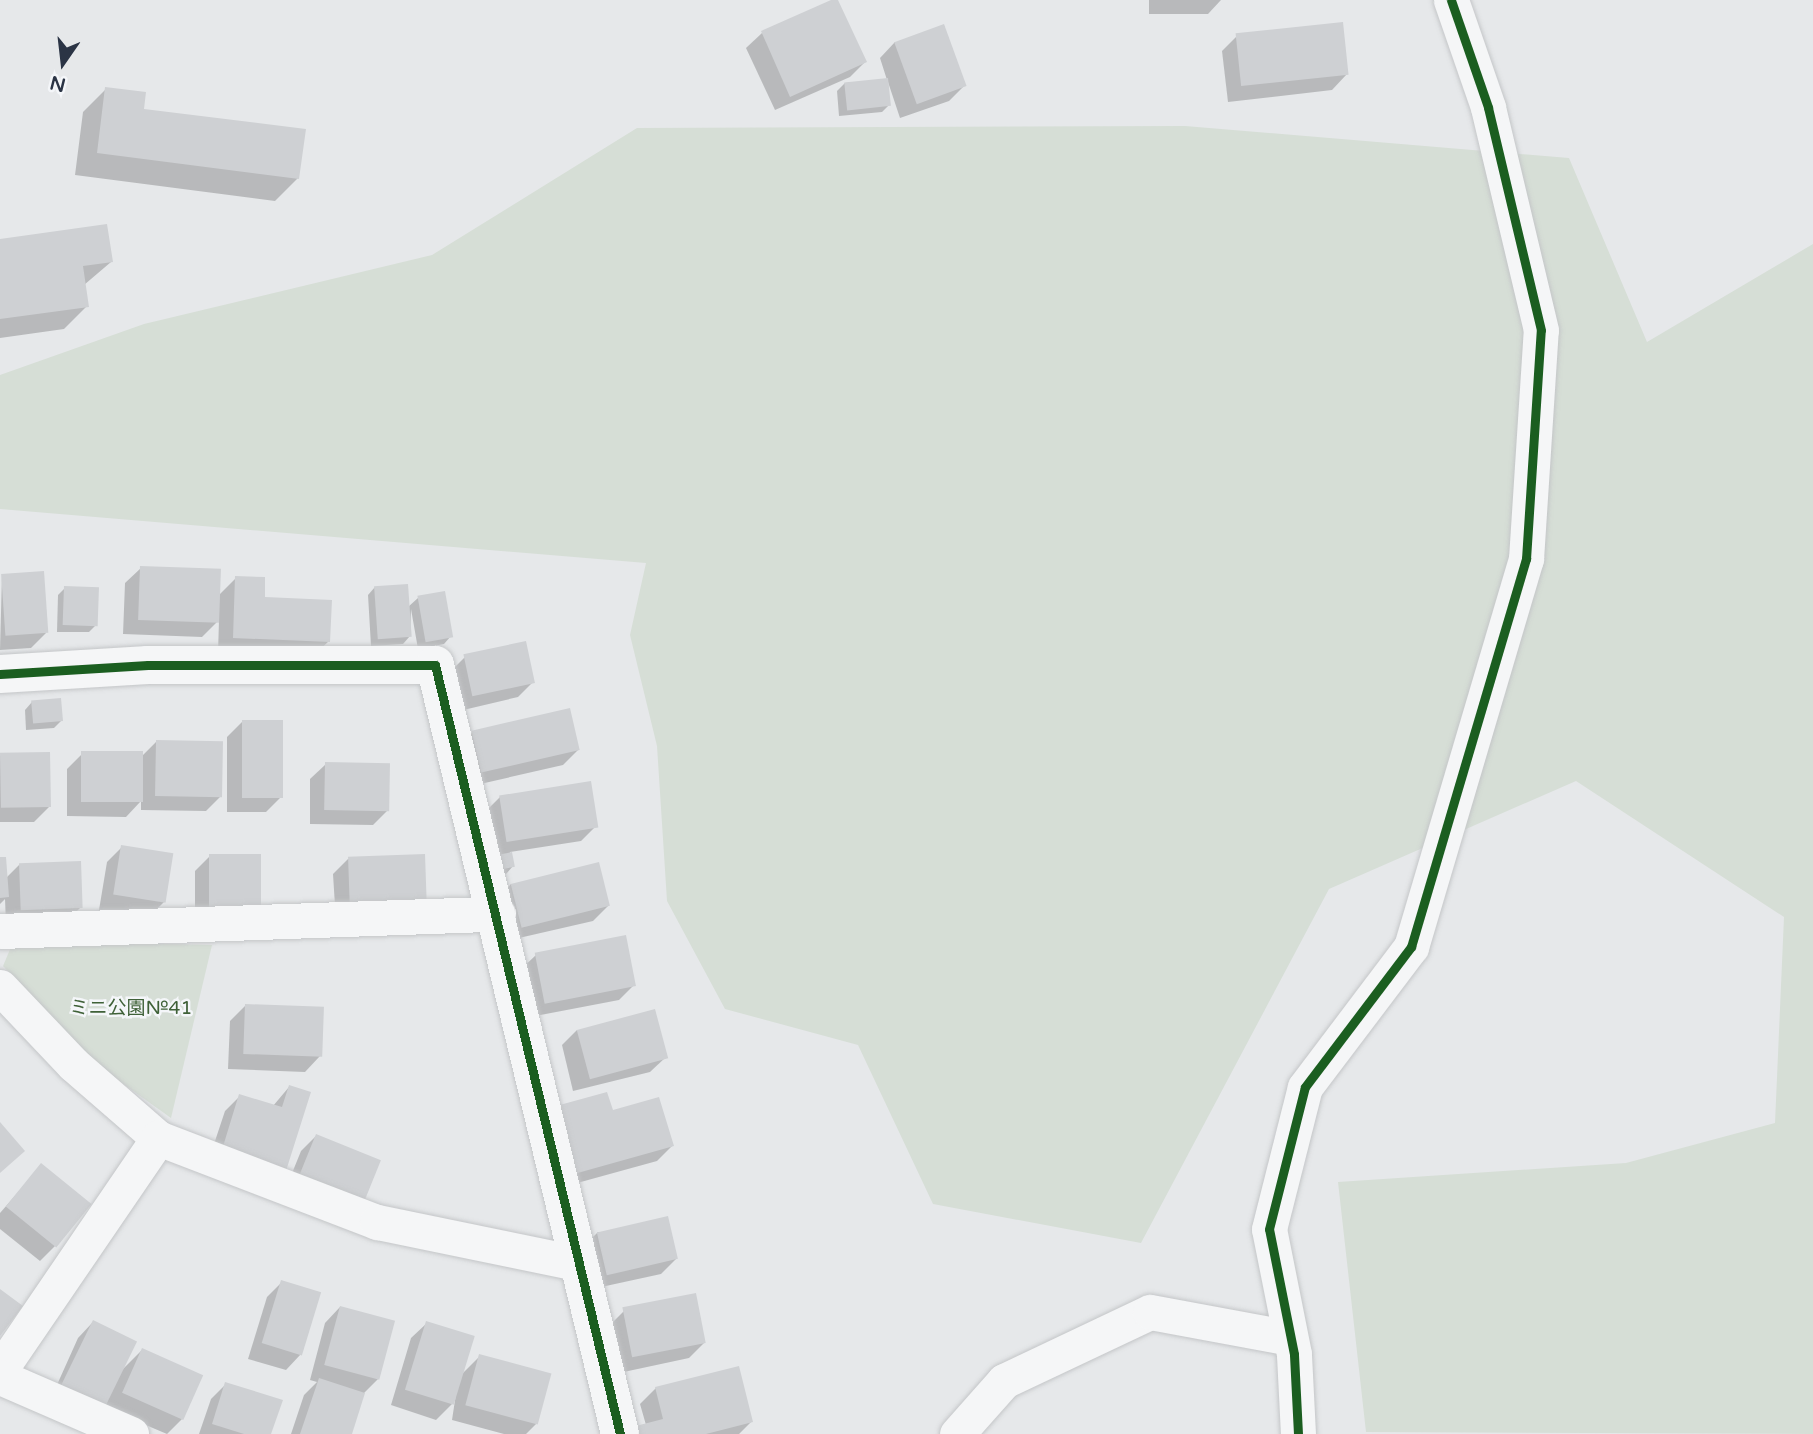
<!DOCTYPE html>
<meta charset="utf-8">
<style>
body{margin:0}
#map{position:relative;width:1813px;height:1434px;overflow:hidden;background:#e6e8ea;font-family:"Varela Round","Noto Sans JP",sans-serif}
div>[style]{position:absolute}
.green>*{inset:0;background:#d6ded6}
.shadow>*{inset:0;background:#0003}
.building>*{inset:0;background:#ced0d3;transform-origin:0 0}
.roads{filter:drop-shadow(0 0 2px #c4c6c8) drop-shadow(0 0 2px #c4c6c8)}
.minor>*{height:35px;margin:-17.5px;padding:0 17.5px;transform-origin:17.5px;border-radius:17.5px;background:#f5f6f7}
.tertiary>*{height:38px;margin:-19px;padding:0 19px;transform-origin:19px;border-radius:19px;background:#f5f6f7}
.cycleway>*{height:9px;margin:-4.5px;padding:0 4.5px;transform-origin:4.5px;border-radius:4.5px;background:#1b5e20}
span{translate:-50% -50%;white-space:nowrap;text-align:center;line-height:1.15;-webkit-text-stroke:5px #f4f6f9;paint-order:stroke}
.park-label{font-size:19px;color:#3f6138}
.north{position:absolute;left:28px;top:28px;width:70px;height:70px;-webkit-text-stroke:5px #f4f6f9;paint-order:stroke;rotate:194deg;font-size:19px;font-weight:700;line-height:28px;text-align:center;color:#2b3445}
.north::after{content:'';display:block;margin:auto;width:24px;height:32px;background:#2b3445;clip-path:polygon(50% 0,100% 100%,50% 72%,0 100%)}
</style>
<div id="map">
<div class="green">
<div style="clip-path:polygon(1185px 126px,1569px 158px,1647px 342px,1813px 244px,1813px 1434px,1366px 1432px,1338px 1182px,1626px 1163px,1775px 1123px,1784px 917px,1576px 781px,1329px 889px,1141px 1243px,933px 1204px,858px 1045px,725px 1009px,667px 901px,657px 746px,630px 635px,646px 563px,0 509px,0 375px,144px 324px,432px 255px,637px 128px)"></div>
<div style="clip-path:polygon(14px 940px,212px 945px,171px 1118px,94px 1063px,3px 966px)"></div>
</div>
<div class="shadow">
<div style="clip-path:polygon(837px 0,865px 62px,850px 77px,775px 110px,746px 48px,762px 33px)"></div>
<div style="clip-path:polygon(1149px 0,1221px 0,1208px 14px,1149px 14px)"></div>
<div style="clip-path:polygon(1237px 36px,1347px 74px,1332px 90px,1228px 102px,1222px 51px)"></div>
<div style="clip-path:polygon(895px 42px,964px 86px,949px 101px,900px 118px,888px 82px,889px 105px,882px 112px,839px 116px,837px 91px,845px 83px,887px 80px,880px 58px)"></div>
<div style="clip-path:polygon(106px 89px,142px 110px,298px 178px,275px 201px,75px 175px,83px 112px)"></div>
<div style="clip-path:polygon(0 241px,111px 262px,84px 285px,87px 306px,64px 329px,0 338px)"></div>
<div style="clip-path:polygon(141px 568px,218px 596px,236px 578px,329px 641px,313px 656px,218px 653px,219px 620px,202px 637px,123px 634px,125px 583px)"></div>
<div style="clip-path:polygon(2px 575px,46px 633px,31px 648px,0 650px)"></div>
<div style="clip-path:polygon(375px 587px,408px 607px,418px 598px,451px 636px,444px 644px,418px 649px,411px 609px,410px 636px,403px 644px,371px 646px,368px 595px)"></div>
<div style="clip-path:polygon(65px 588px,96px 625px,89px 632px,57px 632px,58px 595px)"></div>
<div style="clip-path:polygon(465px 657px,533px 682px,518px 697px,459px 711px,450px 672px)"></div>
<div style="clip-path:polygon(32px 702px,61px 721px,54px 728px,26px 730px,25px 710px)"></div>
<div style="clip-path:polygon(242px 722px,281px 797px,266px 812px,227px 812px,227px 737px)"></div>
<div style="clip-path:polygon(473px 732px,578px 750px,563px 765px,467px 787px,458px 747px)"></div>
<div style="clip-path:polygon(156px 742px,222px 795px,206px 811px,141px 810px,141px 801px,126px 817px,67px 816px,67px 769px,82px 754px,141px 757px)"></div>
<div style="clip-path:polygon(0 755px,49px 807px,34px 822px,0 822px)"></div>
<div style="clip-path:polygon(326px 764px,388px 810px,373px 825px,310px 824px,310px 779px)"></div>
<div style="clip-path:polygon(500px 797px,596px 826px,581px 841px,510px 852px,513px 866px,506px 874px,487px 878px,507px 855px,491px 855px,485px 812px)"></div>
<div style="clip-path:polygon(122px 847px,164px 902px,149px 917px,99px 910px,107px 862px)"></div>
<div style="clip-path:polygon(210px 856px,259px 911px,195px 927px,195px 871px)"></div>
<div style="clip-path:polygon(423px 856px,336px 921px,333px 874px,348px 859px)"></div>
<div style="clip-path:polygon(0 859px,6px 878px,20px 864px,81px 907px,65px 923px,6px 924px,5px 899px,0 904px)"></div>
<div style="clip-path:polygon(511px 884px,608px 906px,593px 921px,506px 941px,496px 900px)"></div>
<div style="clip-path:polygon(536px 955px,634px 985px,619px 1000px,530px 1017px,520px 970px)"></div>
<div style="clip-path:polygon(245px 1006px,320px 1056px,305px 1072px,228px 1069px,230px 1021px)"></div>
<div style="clip-path:polygon(577px 1030px,666px 1057px,650px 1072px,573px 1091px,562px 1045px)"></div>
<div style="clip-path:polygon(289px 1087px,308px 1093px,206px 1168px,225px 1111px,240px 1096px,273px 1106px)"></div>
<div style="clip-path:polygon(611px 1112px,672px 1146px,657px 1161px,559px 1188px)"></div>
<div style="clip-path:polygon(316px 1136px,347px 1218px,284px 1193px,301px 1151px)"></div>
<div style="clip-path:polygon(41px 1166px,55px 1246px,40px 1261px,0 1229px,0 1213px)"></div>
<div style="clip-path:polygon(598px 1232px,676px 1259px,661px 1274px,592px 1289px,583px 1247px)"></div>
<div style="clip-path:polygon(282px 1282px,301px 1354px,286px 1370px,248px 1359px,267px 1297px)"></div>
<div style="clip-path:polygon(340px 1307px,378px 1379px,363px 1394px,350px 1434px,291px 1434px,304px 1395px,317px 1382px,310px 1380px,325px 1323px)"></div>
<div style="clip-path:polygon(624px 1311px,705px 1342px,689px 1358px,619px 1373px,609px 1326px)"></div>
<div style="clip-path:polygon(93px 1322px,122px 1370px,142px 1350px,182px 1419px,167px 1434px,56px 1387px,78px 1338px)"></div>
<div style="clip-path:polygon(427px 1323px,461px 1375px,480px 1356px,537px 1423px,526px 1434px,504px 1434px,452px 1420px,457px 1387px,452px 1404px,436px 1420px,391px 1405px,411px 1338px)"></div>
<div style="clip-path:polygon(226px 1384px,270px 1434px,199px 1434px,211px 1399px)"></div>
<div style="clip-path:polygon(656px 1388px,751px 1422px,739px 1434px,625px 1434px,646px 1425px,640px 1404px)"></div>
</div>
<div class="building">
<div style="clip-path:polygon(831px 0,838px 0,867px 62px,790px 97px,761px 31px)"></div>
<div style="left:1343px;top:22px;width:53px;height:108px;rotate:84deg"></div>
<div style="left:944px;top:24px;width:66px;height:53px;rotate:70deg"></div>
<div style="left:888px;top:78px;width:28px;height:44px;rotate:84deg"></div>
<div style="clip-path:polygon(105px 87px,146px 92px,144px 109px,306px 129px,299px 179px,97px 153px)"></div>
<div style="clip-path:polygon(107px 224px,113px 262px,83px 266px,89px 307px,0 319px,0 239px)"></div>
<div style="left:140px;top:566px;width:81px;height:54px;rotate:2deg"></div>
<div style="left:44px;top:571px;width:62px;height:43px;rotate:86deg"></div>
<div style="clip-path:polygon(235px 576px,265px 577px,265px 597px,332px 600px,330px 642px,233px 638px)"></div>
<div style="left:408px;top:584px;width:53px;height:34px;rotate:86deg"></div>
<div style="left:64px;top:586px;width:35px;height:39px;rotate:2deg"></div>
<div style="left:445px;top:591px;width:47px;height:28px;rotate:80deg"></div>
<div style="left:526px;top:641px;width:43px;height:64px;rotate:78deg"></div>
<div style="left:61px;top:698px;width:23px;height:30px;rotate:85deg"></div>
<div style="left:570px;top:708px;width:43px;height:101px;rotate:77deg"></div>
<div style="left:242px;top:720px;width:41px;height:78px"></div>
<div style="left:156px;top:740px;width:67px;height:56px;rotate:1deg"></div>
<div style="left:143px;top:751px;width:51px;height:62px;rotate:90deg"></div>
<div style="left:50px;top:752px;width:55px;height:50px;rotate:89deg"></div>
<div style="left:325px;top:762px;width:65px;height:48px;rotate:1deg"></div>
<div style="left:591px;top:781px;width:47px;height:93px;rotate:81deg"></div>
<div style="left:121px;top:845px;width:53px;height:50px;rotate:9deg"></div>
<div style="left:512px;top:852px;width:15px;height:23px;rotate:79deg"></div>
<div style="left:209px;top:854px;width:52px;height:58px"></div>
<div style="left:425px;top:854px;width:49px;height:77px;rotate:88deg"></div>
<div style="clip-path:polygon(0 857px,6px 857px,9px 897px,0 898px)"></div>
<div style="left:81px;top:861px;width:47px;height:62px;rotate:88deg"></div>
<div style="left:599px;top:862px;width:45px;height:91px;rotate:76deg"></div>
<div style="left:626px;top:935px;width:52px;height:93px;rotate:79deg"></div>
<div style="left:245px;top:1004px;width:79px;height:50px;rotate:2deg"></div>
<div style="left:655px;top:1009px;width:51px;height:81px;rotate:75deg"></div>
<div style="clip-path:polygon(289px 1085px,311px 1092px,285px 1174px,221px 1153px,239px 1094px,282px 1107px)"></div>
<div style="clip-path:polygon(607px 1092px,613px 1110px,659px 1097px,674px 1146px,574px 1174px,556px 1106px)"></div>
<div style="clip-path:polygon(0 1122px,25px 1151px,0 1173px)"></div>
<div style="left:316px;top:1134px;width:70px;height:48px;rotate:22deg"></div>
<div style="left:41px;top:1163px;width:65px;height:56px;rotate:39deg"></div>
<div style="left:668px;top:1216px;width:44px;height:73px;rotate:77deg"></div>
<div style="left:281px;top:1280px;width:42px;height:66px;rotate:17deg"></div>
<div style="clip-path:polygon(0 1289px,23px 1306px,0 1336px)"></div>
<div style="left:696px;top:1293px;width:51px;height:75px;rotate:79deg"></div>
<div style="left:340px;top:1306px;width:57px;height:61px;rotate:15deg"></div>
<div style="left:93px;top:1320px;width:49px;height:78px;rotate:26deg"></div>
<div style="left:426px;top:1321px;width:51px;height:72px;rotate:17deg"></div>
<div style="left:142px;top:1348px;width:67px;height:49px;rotate:24deg"></div>
<div style="left:479px;top:1354px;width:75px;height:53px;rotate:15deg"></div>
<div style="clip-path:polygon(739px 1366px,753px 1422px,706px 1434px,630px 1434px,628px 1428px,663px 1419px,655px 1387px)"></div>
<div style="clip-path:polygon(319px 1378px,365px 1393px,352px 1434px,300px 1434px)"></div>
<div style="clip-path:polygon(225px 1382px,283px 1400px,271px 1434px,244px 1434px,212px 1424px)"></div>
</div>
<div class="roads">
<div class="minor">
<div style="left:0;top:931px;width:498px;rotate:-2deg"></div>
<div style="left:0;top:987px;width:106px;rotate:46.5deg"></div>
<div style="left:73px;top:1064px;width:113px;rotate:41deg"></div>
<div style="left:158px;top:1138px;width:235px;rotate:21deg"></div>
<div style="left:377px;top:1222px;width:203px;rotate:11.6deg"></div>
<div style="left:0;top:1370px;width:281px;rotate:-55.7deg"></div>
<div style="left:0;top:1377px;width:143px;rotate:23.5deg"></div>
<div style="left:957px;top:1434px;width:71px;rotate:-48.4deg"></div>
<div style="left:1004px;top:1381px;width:161px;rotate:-25.3deg"></div>
<div style="left:1150px;top:1312px;width:142px;rotate:10.5deg"></div>
<div style="left:1298px;top:1434px;width:80px;rotate:-92.9deg"></div>
<div style="left:1294px;top:1354px;width:127px;rotate:-101.3deg"></div>
<div style="left:1269px;top:1229px;width:146px;rotate:-75.8deg"></div>
<div style="left:1305px;top:1087px;width:176px;rotate:-52.9deg"></div>
<div style="left:1411px;top:947px;width:405px;rotate:-73.5deg"></div>
<div style="left:1526px;top:559px;width:229px;rotate:-86.3deg"></div>
<div style="left:1541px;top:330px;width:229px;rotate:-103.4deg"></div>
<div style="left:1488px;top:107px;width:113px;rotate:-109.1deg"></div>
</div>
<div class="tertiary">
<div style="left:0;top:674px;width:148px;rotate:-3.5deg"></div>
<div style="left:148px;top:665px;width:287px"></div>
<div style="left:435px;top:665px;width:791px;rotate:76.47deg"></div>
</div>
</div>
<div class="cycleway">
<div style="left:0;top:674px;width:148px;rotate:-3.5deg"></div>
<div style="left:148px;top:665px;width:287px"></div>
<div style="left:435px;top:665px;width:791px;rotate:76.47deg"></div>
<div style="left:1298px;top:1434px;width:80px;rotate:-92.9deg"></div>
<div style="left:1294px;top:1354px;width:127px;rotate:-101.3deg"></div>
<div style="left:1269px;top:1229px;width:146px;rotate:-75.8deg"></div>
<div style="left:1305px;top:1087px;width:176px;rotate:-52.9deg"></div>
<div style="left:1411px;top:947px;width:405px;rotate:-73.5deg"></div>
<div style="left:1526px;top:559px;width:229px;rotate:-86.3deg"></div>
<div style="left:1541px;top:330px;width:229px;rotate:-103.4deg"></div>
<div style="left:1488px;top:107px;width:113px;rotate:-109.1deg"></div>
</div>
<div class="park-label">
<span style="left:131px;top:1009px">ミニ公園№41</span>
</div>
<div class="north">N</div>
</div>
